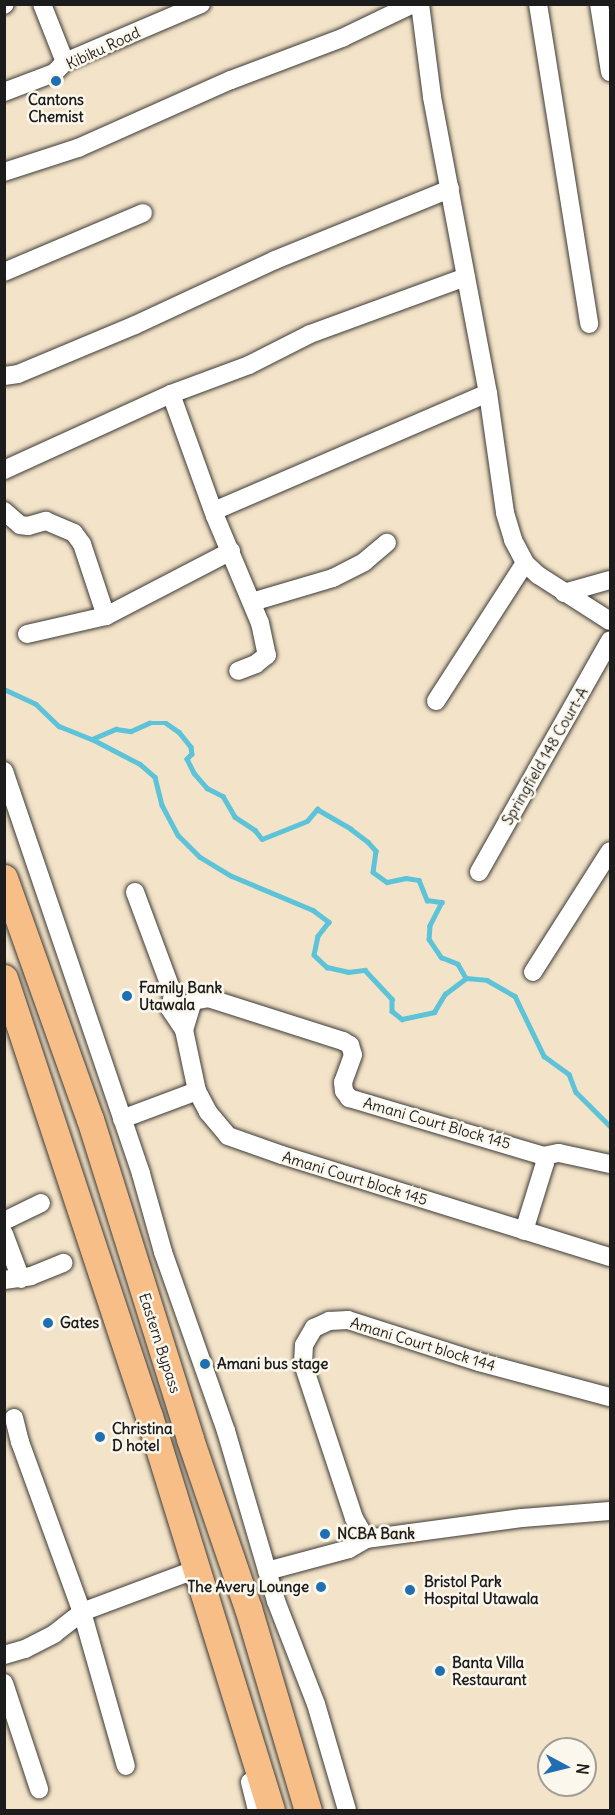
<!DOCTYPE html>
<style>
body{margin:0}
#map{position:relative;width:615px;height:1815px;overflow:hidden;background:#f3e3c8;font-family:Delius,sans-serif}
div>[style]{position:absolute}
.stream>*{height:4.5px;margin:-2.25px;padding:0 2.25px;transform-origin:2.25px;border-radius:2.25px;background:#5cc3d9}
.roads{filter:drop-shadow(0 0 2px #3c3a36) drop-shadow(0 0 2px #3c3a36)}
.minor>*{height:18px;margin:-9px;padding:0 9px;transform-origin:9px;border-radius:9px;background:#fff}
.primary>*{height:27px;margin:-13.5px;padding:0 13.5px;transform-origin:13.5px;border-radius:13.5px;background:#f7be87}
.dots>*{width:16px;height:16px;translate:-50% -50%;box-sizing:border-box;border:3px solid #fbf7ec;border-radius:50%}
span{translate:-50% -50%;white-space:nowrap;text-align:center;line-height:1.15;-webkit-text-stroke:5px #fbf7ec;paint-order:stroke}
.street-label{font-size:15px;color:#1c1c1c}
.poi-label{font-size:15px;color:#1c1c1c;font-weight:700}
.left{translate:0 -50%;text-align:left}
.right{translate:-100% -50%;text-align:right}
.frame{position:absolute;inset:0;border:6px solid #1c1c1c;pointer-events:none}
.north{position:absolute;left:537px;top:1737px;width:60px;height:60px;box-sizing:border-box;background:#fbf7ec;border:2px solid #a29f99;border-radius:50%;rotate:97deg;font-size:16px;font-weight:700;line-height:24px;text-align:center;color:#1c1c1c}
.north::after{content:'';display:block;margin:auto;width:21px;height:27px;background:#1f6fb2;clip-path:polygon(50% 0,100% 100%,50% 72%,0 100%)}
</style>
<div id="map">
<div class="stream">
<div style="left:4px;top:689px;width:35px;rotate:25deg"></div>
<div style="left:36px;top:704px;width:32px;rotate:44deg"></div>
<div style="left:59px;top:726px;width:35px;rotate:22deg"></div>
<div style="left:92px;top:739px;width:54px;rotate:27.5deg"></div>
<div style="left:140px;top:764px;width:20px;rotate:41deg"></div>
<div style="left:155px;top:777px;width:29px;rotate:76deg"></div>
<div style="left:162px;top:805px;width:34px;rotate:62deg"></div>
<div style="left:178px;top:835px;width:31px;rotate:45deg"></div>
<div style="left:200px;top:857px;width:37px;rotate:31deg"></div>
<div style="left:232px;top:876px;width:88px;rotate:22.8deg"></div>
<div style="left:313px;top:910px;width:20px;rotate:37deg"></div>
<div style="left:329px;top:922px;width:18px;rotate:128deg"></div>
<div style="left:318px;top:936px;width:19px;rotate:102deg"></div>
<div style="left:314px;top:955px;width:18px;rotate:43deg"></div>
<div style="left:327px;top:967px;width:22px;rotate:13deg"></div>
<div style="left:348px;top:972px;width:17px;rotate:-7deg"></div>
<div style="left:365px;top:970px;width:40px;rotate:47deg"></div>
<div style="left:392px;top:999px;width:12px;rotate:90deg"></div>
<div style="left:392px;top:1011px;width:13px;rotate:39deg"></div>
<div style="left:402px;top:1019px;width:33px;rotate:-12deg"></div>
<div style="left:434px;top:1012px;width:21px;rotate:-59deg"></div>
<div style="left:445px;top:994px;width:26px;rotate:-37deg"></div>
<div style="left:466px;top:978px;width:21px;rotate:5deg"></div>
<div style="left:487px;top:980px;width:32px;rotate:30deg"></div>
<div style="left:515px;top:996px;width:67px;rotate:64.2deg"></div>
<div style="left:544px;top:1056px;width:31px;rotate:36deg"></div>
<div style="left:569px;top:1074px;width:19px;rotate:69deg"></div>
<div style="left:576px;top:1092px;width:48px;rotate:45deg"></div>
<div style="left:92px;top:739px;width:26px;rotate:-23deg"></div>
<div style="left:116px;top:729px;width:15px;rotate:8deg"></div>
<div style="left:131px;top:731px;width:20px;rotate:-24deg"></div>
<div style="left:149px;top:723px;width:17px"></div>
<div style="left:166px;top:723px;width:16px;rotate:35deg"></div>
<div style="left:179px;top:732px;width:19px;rotate:51deg"></div>
<div style="left:191px;top:747px;width:7px;rotate:82deg"></div>
<div style="left:192px;top:754px;width:7px;rotate:135deg"></div>
<div style="left:187px;top:759px;width:16px;rotate:63deg"></div>
<div style="left:194px;top:773px;width:20px;rotate:49deg"></div>
<div style="left:207px;top:788px;width:18px;rotate:27deg"></div>
<div style="left:223px;top:796px;width:24px;rotate:60deg"></div>
<div style="left:235px;top:817px;width:24px;rotate:33deg"></div>
<div style="left:255px;top:830px;width:11px;rotate:52deg"></div>
<div style="left:262px;top:839px;width:48px;rotate:-21.8deg"></div>
<div style="left:307px;top:821px;width:16px;rotate:-50deg"></div>
<div style="left:317px;top:809px;width:39px;rotate:30deg"></div>
<div style="left:351px;top:829px;width:21px;rotate:37deg"></div>
<div style="left:368px;top:842px;width:12px;rotate:48deg"></div>
<div style="left:376px;top:851px;width:21px;rotate:98deg"></div>
<div style="left:373px;top:872px;width:17px;rotate:36deg"></div>
<div style="left:387px;top:882px;width:19px;rotate:-12deg"></div>
<div style="left:406px;top:878px;width:13px;rotate:9deg"></div>
<div style="left:419px;top:880px;width:22px;rotate:68deg"></div>
<div style="left:427px;top:900px;width:15px;rotate:8deg"></div>
<div style="left:442px;top:902px;width:27px;rotate:117deg"></div>
<div style="left:430px;top:926px;width:13px;rotate:94deg"></div>
<div style="left:429px;top:939px;width:22px;rotate:56deg"></div>
<div style="left:441px;top:957px;width:18px;rotate:22deg"></div>
<div style="left:458px;top:964px;width:16px;rotate:60deg"></div>
</div>
<div class="roads">
<div class="minor">
<div style="left:42px;top:4px;width:62px;rotate:68.4deg"></div>
<div style="left:420px;top:4px;width:94px;rotate:82.6deg"></div>
<div style="left:432px;top:97px;width:301px;rotate:79.3deg"></div>
<div style="left:488px;top:393px;width:121px;rotate:81.9deg"></div>
<div style="left:505px;top:513px;width:28px;rotate:73deg"></div>
<div style="left:513px;top:540px;width:26px;rotate:62deg"></div>
<div style="left:525px;top:563px;width:18px;rotate:43deg"></div>
<div style="left:538px;top:575px;width:85px;rotate:32.6deg"></div>
<div style="left:538px;top:4px;width:324px;rotate:80.9deg"></div>
<div style="left:599px;top:4px;width:69px;rotate:80.8deg"></div>
<div style="left:4px;top:5px;width:1px;rotate:-45deg"></div>
<div style="left:4px;top:92px;width:53px;rotate:-20.8deg"></div>
<div style="left:54px;top:73px;width:16px;rotate:-45deg"></div>
<div style="left:65px;top:62px;width:148px;rotate:-23.1deg"></div>
<div style="left:4px;top:172px;width:78px;rotate:-18deg"></div>
<div style="left:78px;top:148px;width:167px;rotate:-24deg"></div>
<div style="left:231px;top:80px;width:119px;rotate:-20.7deg"></div>
<div style="left:342px;top:38px;width:79px;rotate:-25.6deg"></div>
<div style="left:4px;top:272px;width:151px;rotate:-23deg"></div>
<div style="left:4px;top:376px;width:14px;rotate:-8deg"></div>
<div style="left:18px;top:374px;width:127px;rotate:-22.7deg"></div>
<div style="left:135px;top:325px;width:154px;rotate:-24.9deg"></div>
<div style="left:275px;top:260px;width:189px;rotate:-22.1deg"></div>
<div style="left:171px;top:394px;width:130px;rotate:70.2deg"></div>
<div style="left:215px;top:516px;width:116px;rotate:67.2deg"></div>
<div style="left:260px;top:623px;width:33px;rotate:78deg"></div>
<div style="left:267px;top:655px;width:14px;rotate:141deg"></div>
<div style="left:256px;top:664px;width:19px;rotate:159deg"></div>
<div style="left:4px;top:470px;width:183px;rotate:-24.5deg"></div>
<div style="left:171px;top:394px;width:83px;rotate:-20.4deg"></div>
<div style="left:249px;top:365px;width:68px;rotate:-26.9deg"></div>
<div style="left:310px;top:334px;width:166px;rotate:-20.1deg"></div>
<div style="left:4px;top:511px;width:21px;rotate:41deg"></div>
<div style="left:20px;top:525px;width:8px;rotate:7deg"></div>
<div style="left:28px;top:526px;width:19px;rotate:-16deg"></div>
<div style="left:46px;top:521px;width:30px;rotate:23deg"></div>
<div style="left:74px;top:533px;width:14px;rotate:54deg"></div>
<div style="left:82px;top:544px;width:76px;rotate:71.6deg"></div>
<div style="left:214px;top:511px;width:298px;rotate:-23.3deg"></div>
<div style="left:564px;top:593px;width:48px;rotate:-15.8deg"></div>
<div style="left:252px;top:602px;width:84px;rotate:-16.5deg"></div>
<div style="left:333px;top:578px;width:35px;rotate:-27deg"></div>
<div style="left:364px;top:562px;width:30px;rotate:-40deg"></div>
<div style="left:27px;top:634px;width:81px;rotate:-12.8deg"></div>
<div style="left:106px;top:616px;width:141px;rotate:-27.5deg"></div>
<div style="left:436px;top:701px;width:164px;rotate:-57.2deg"></div>
<div style="left:4px;top:771px;width:426px;rotate:71.2deg"></div>
<div style="left:141px;top:1174px;width:81px;rotate:74.2deg"></div>
<div style="left:163px;top:1252px;width:190px;rotate:70.6deg"></div>
<div style="left:226px;top:1431px;width:177px;rotate:73.6deg"></div>
<div style="left:276px;top:1601px;width:110px;rotate:68.8deg"></div>
<div style="left:316px;top:1704px;width:110px;rotate:73.7deg"></div>
<div style="left:479px;top:872px;width:266px;rotate:-60.5deg"></div>
<div style="left:135px;top:892px;width:109px;rotate:69.6deg"></div>
<div style="left:173px;top:994px;width:15px;rotate:101deg"></div>
<div style="left:170px;top:1009px;width:25px;rotate:56deg"></div>
<div style="left:533px;top:972px;width:143px;rotate:-57.5deg"></div>
<div style="left:197px;top:1091px;width:62px;rotate:-102deg"></div>
<div style="left:184px;top:1030px;width:30px;rotate:-73deg"></div>
<div style="left:193px;top:1001px;width:15px;rotate:-11deg"></div>
<div style="left:208px;top:998px;width:142px;rotate:17.7deg"></div>
<div style="left:343px;top:1041px;width:8px;rotate:30deg"></div>
<div style="left:350px;top:1045px;width:10px;rotate:73deg"></div>
<div style="left:353px;top:1055px;width:29px;rotate:110deg"></div>
<div style="left:343px;top:1082px;width:9px;rotate:84deg"></div>
<div style="left:344px;top:1091px;width:9px;rotate:54deg"></div>
<div style="left:349px;top:1098px;width:202px;rotate:16.6deg"></div>
<div style="left:543px;top:1156px;width:7px;rotate:74deg"></div>
<div style="left:545px;top:1163px;width:71px;rotate:107.2deg"></div>
<div style="left:122px;top:1119px;width:80px;rotate:-20.5deg"></div>
<div style="left:197px;top:1091px;width:24px;rotate:62deg"></div>
<div style="left:208px;top:1112px;width:31px;rotate:50deg"></div>
<div style="left:228px;top:1136px;width:57px;rotate:19.4deg"></div>
<div style="left:282px;top:1155px;width:343px;rotate:17.3deg"></div>
<div style="left:543px;top:1156px;width:16px;rotate:-11deg"></div>
<div style="left:559px;top:1153px;width:52px;rotate:12.2deg"></div>
<div style="left:4px;top:1221px;width:41px;rotate:-25.9deg"></div>
<div style="left:4px;top:1234px;width:48px;rotate:69.3deg"></div>
<div style="left:4px;top:1280px;width:27px;rotate:-8deg"></div>
<div style="left:31px;top:1276px;width:35px;rotate:-22deg"></div>
<div style="left:14px;top:1418px;width:25px;rotate:76deg"></div>
<div style="left:20px;top:1442px;width:181px;rotate:70deg"></div>
<div style="left:82px;top:1612px;width:160px;rotate:74.1deg"></div>
<div style="left:366px;top:1539px;width:24px;rotate:-120deg"></div>
<div style="left:354px;top:1518px;width:162px;rotate:-108.3deg"></div>
<div style="left:303px;top:1364px;width:19px;rotate:-87deg"></div>
<div style="left:304px;top:1345px;width:20px;rotate:-60deg"></div>
<div style="left:314px;top:1328px;width:17px;rotate:-25deg"></div>
<div style="left:329px;top:1321px;width:19px;rotate:-3deg"></div>
<div style="left:348px;top:1320px;width:138px;rotate:17.8deg"></div>
<div style="left:479px;top:1362px;width:136px;rotate:15deg"></div>
<div style="left:267px;top:1571px;width:85px;rotate:-15deg"></div>
<div style="left:349px;top:1549px;width:20px;rotate:-30deg"></div>
<div style="left:366px;top:1539px;width:157px;rotate:-7.7deg"></div>
<div style="left:522px;top:1518px;width:88px;rotate:-4.5deg"></div>
<div style="left:4px;top:1655px;width:22px;rotate:-16deg"></div>
<div style="left:25px;top:1649px;width:33px;rotate:-27deg"></div>
<div style="left:54px;top:1634px;width:36px;rotate:-38deg"></div>
<div style="left:82px;top:1612px;width:123px;rotate:-20.5deg"></div>
<div style="left:4px;top:1683px;width:112px;rotate:71.7deg"></div>
<div style="left:250px;top:1782px;width:29px;rotate:76deg"></div>
</div>
<div class="primary">
<div style="left:4px;top:878px;width:256px;rotate:70.4deg"></div>
<div style="left:90px;top:1119px;width:335px;rotate:72.6deg"></div>
<div style="left:190px;top:1439px;width:179px;rotate:71.1deg"></div>
<div style="left:248px;top:1608px;width:211px;rotate:73.5deg"></div>
<div style="left:4px;top:978px;width:461px;rotate:71.7deg"></div>
<div style="left:149px;top:1416px;width:412px;rotate:72.8deg"></div>
</div>
</div>
<div class="dots">
<div style="left:56px;top:81px;background:#1f6fb2"></div>
<div style="left:127px;top:996px;background:#1f6fb2"></div>
<div style="left:48px;top:1323px;background:#1f6fb2"></div>
<div style="left:205px;top:1364px;background:#1f6fb2"></div>
<div style="left:100px;top:1437px;background:#1f6fb2"></div>
<div style="left:325px;top:1534px;background:#1f6fb2"></div>
<div style="left:321px;top:1587px;background:#1f6fb2"></div>
<div style="left:410px;top:1590px;background:#1f6fb2"></div>
<div style="left:440px;top:1671px;background:#1f6fb2"></div>
</div>
<div class="street-label">
<span style="left:103px;top:48px;rotate:-25deg">Kibiku Road</span>
<span style="left:545px;top:756px;rotate:-60deg">Springfield 148 Court-A</span>
<span style="left:437px;top:1123px;rotate:16deg">Amani Court Block 145</span>
<span style="left:355px;top:1178px;rotate:17deg">Amani Court block 145</span>
<span style="left:160px;top:1343px;rotate:72deg">Eastern Bypass</span>
<span style="left:423px;top:1344px;rotate:17deg">Amani Court block 144</span>
</div>
<div class="poi-label">
<span style="left:56px;top:108px">Cantons<br>Chemist</span>
<span class="left" style="left:139px;top:996px">Family Bank<br>Utawala</span>
<span class="left" style="left:60px;top:1323px">Gates</span>
<span class="left" style="left:217px;top:1364px">Amani bus stage</span>
<span class="left" style="left:112px;top:1437px">Christina<br>D hotel</span>
<span class="left" style="left:337px;top:1534px">NCBA Bank</span>
<span class="left" style="left:424px;top:1590px">Bristol Park<br>Hospital Utawala</span>
<span class="right" style="left:309px;top:1587px">The Avery Lounge</span>
<span class="left" style="left:452px;top:1671px">Banta Villa<br>Restaurant</span>
</div>
<div class="frame"></div>
<div class="north">N</div>
</div>
